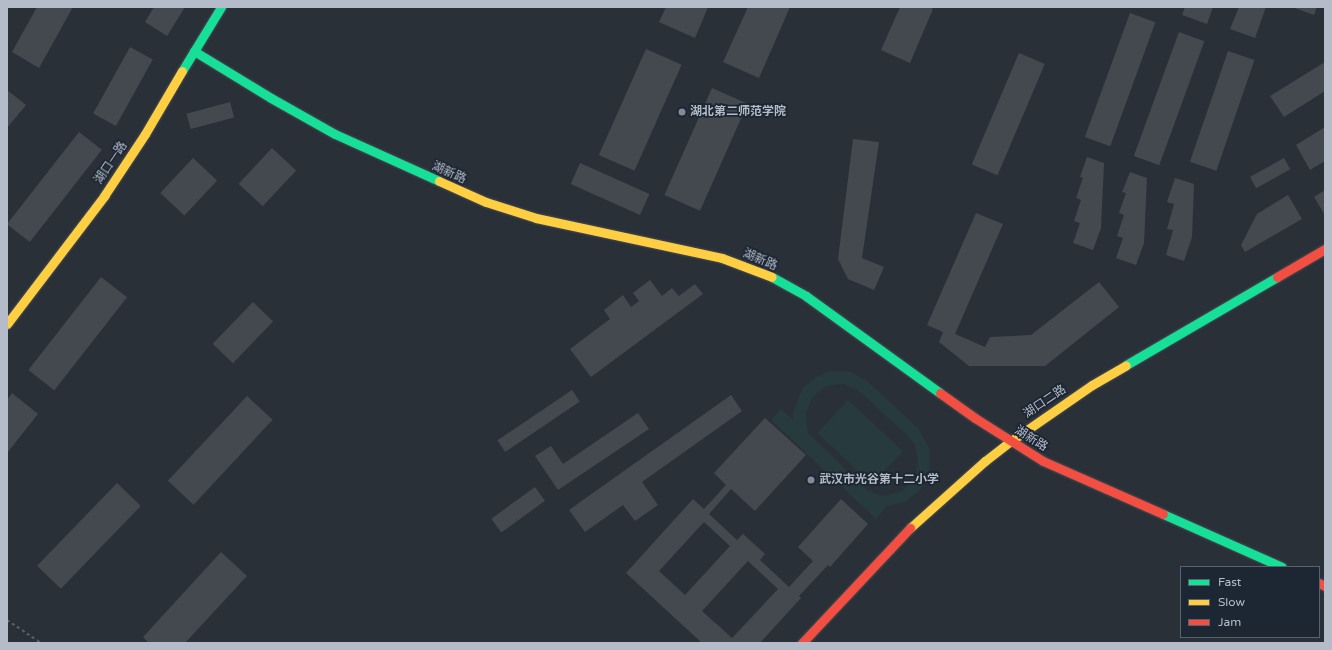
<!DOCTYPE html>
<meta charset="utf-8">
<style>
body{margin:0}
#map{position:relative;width:1332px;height:650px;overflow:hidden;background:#2a3038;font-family:"Varela Round","Noto Sans SC",sans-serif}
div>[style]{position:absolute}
.green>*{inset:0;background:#273a3e;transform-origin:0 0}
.building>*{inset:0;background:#444950;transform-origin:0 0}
.path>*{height:2px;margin-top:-1px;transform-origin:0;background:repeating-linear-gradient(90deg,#5d636a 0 3px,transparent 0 6px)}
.roads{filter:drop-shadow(0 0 1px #484c53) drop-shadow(0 0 1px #484c53)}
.fast>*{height:9px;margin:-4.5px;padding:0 4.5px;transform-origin:4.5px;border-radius:4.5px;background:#16e098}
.slow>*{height:9px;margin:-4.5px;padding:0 4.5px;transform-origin:4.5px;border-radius:4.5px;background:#ffcf43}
.jam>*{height:9px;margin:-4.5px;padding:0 4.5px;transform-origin:4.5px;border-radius:4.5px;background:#f24e42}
.dots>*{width:11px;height:11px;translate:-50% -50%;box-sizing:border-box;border:2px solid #1d2633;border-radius:50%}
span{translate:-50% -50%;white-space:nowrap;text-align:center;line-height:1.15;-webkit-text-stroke:3.5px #1d2633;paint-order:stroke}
.poi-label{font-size:12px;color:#b4bcc9;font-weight:700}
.left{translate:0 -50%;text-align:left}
.street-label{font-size:12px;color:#b4bcc9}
.frame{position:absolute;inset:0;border:8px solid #b4bcc9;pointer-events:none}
.legend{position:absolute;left:1180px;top:566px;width:140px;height:72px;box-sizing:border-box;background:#1d2633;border:1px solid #59626f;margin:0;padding:5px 7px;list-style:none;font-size:12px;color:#b4bcc9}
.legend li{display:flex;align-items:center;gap:8px;height:20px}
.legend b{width:20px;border:1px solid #59626f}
</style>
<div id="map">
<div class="green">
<div style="clip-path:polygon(evenodd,832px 371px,851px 372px,867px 381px,919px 429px,930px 450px,929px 474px,921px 489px,905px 502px,887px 506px,876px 519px,771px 420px,781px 409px,793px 420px,793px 412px,803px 388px,816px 377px,832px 371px,837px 384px,844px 384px,858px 390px,908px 436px,915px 445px,918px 462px,916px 475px,907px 487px,901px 491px,886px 496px,879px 495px,867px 490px,808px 433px,806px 413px,812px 398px,823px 388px,837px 384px)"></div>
<div style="left:848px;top:400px;width:75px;height:45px;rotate:43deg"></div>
</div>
<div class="building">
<div style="clip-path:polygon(37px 7px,73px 7px,39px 68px,12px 52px)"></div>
<div style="clip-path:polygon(154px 7px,185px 7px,167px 36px,145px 22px)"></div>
<div style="clip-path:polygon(666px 7px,708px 7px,695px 38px,659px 22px)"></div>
<div style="clip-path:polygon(748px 7px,790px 7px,759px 78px,723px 62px)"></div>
<div style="clip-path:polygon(900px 7px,929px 7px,933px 9px,910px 63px,881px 50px)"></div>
<div style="clip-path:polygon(1185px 7px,1213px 7px,1207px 24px,1182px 15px)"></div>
<div style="clip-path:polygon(1239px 7px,1266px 7px,1255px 38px,1230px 29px)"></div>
<div style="clip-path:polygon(1292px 7px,1317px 7px,1314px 15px)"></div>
<div style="left:1130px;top:13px;width:27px;height:132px;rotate:20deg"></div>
<div style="left:1179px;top:32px;width:27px;height:132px;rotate:20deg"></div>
<div style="left:130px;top:47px;width:26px;height:76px;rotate:29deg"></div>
<div style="left:646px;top:49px;width:39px;height:116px;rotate:24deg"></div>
<div style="left:1228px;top:51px;width:28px;height:117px;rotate:19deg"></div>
<div style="left:1019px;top:53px;width:28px;height:121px;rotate:23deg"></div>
<div style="clip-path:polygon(1325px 62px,1325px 91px,1284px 117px,1270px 96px)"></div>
<div style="left:712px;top:88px;width:39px;height:117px;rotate:24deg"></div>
<div style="clip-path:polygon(7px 90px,26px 105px,7px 128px)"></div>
<div style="left:230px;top:102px;width:16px;height:45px;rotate:75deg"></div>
<div style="clip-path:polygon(1325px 127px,1325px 161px,1310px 170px,1296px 145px)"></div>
<div style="left:79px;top:132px;width:29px;height:117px;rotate:38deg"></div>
<div style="clip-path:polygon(853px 139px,879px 142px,862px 258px,884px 267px,874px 290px,848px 279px,838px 259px)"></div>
<div style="left:272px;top:148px;width:33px;height:49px;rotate:43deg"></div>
<div style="clip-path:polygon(1087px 157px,1104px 163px,1101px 228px,1093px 250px,1073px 243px,1080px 223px,1074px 221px,1081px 200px,1076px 198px,1083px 178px,1080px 177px)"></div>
<div style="left:193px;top:158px;width:33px;height:48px;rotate:43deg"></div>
<div style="left:1284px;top:158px;width:13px;height:39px;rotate:61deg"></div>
<div style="left:580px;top:163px;width:76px;height:23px;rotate:24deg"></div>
<div style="clip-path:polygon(1130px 172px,1147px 178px,1144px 243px,1136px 265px,1116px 258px,1123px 238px,1117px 236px,1124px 215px,1119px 213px,1126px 193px,1122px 192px)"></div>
<div style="clip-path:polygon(1175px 178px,1194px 184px,1192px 237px,1184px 261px,1166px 255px,1173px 230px,1167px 229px,1174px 204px,1167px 202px)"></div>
<div style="clip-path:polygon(1325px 190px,1325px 215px,1314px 197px)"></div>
<div style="clip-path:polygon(1288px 195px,1302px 219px,1245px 252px,1241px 245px,1257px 214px)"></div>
<div style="clip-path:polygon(976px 213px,1003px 224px,955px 334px,985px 347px,990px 337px,1031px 335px,1099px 282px,1119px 307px,1045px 366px,969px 366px,939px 342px,943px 332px,927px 325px)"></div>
<div style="left:101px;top:277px;width:33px;height:118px;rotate:38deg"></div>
<div style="clip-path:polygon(650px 280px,662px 296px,672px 288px,679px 296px,695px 284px,703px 294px,591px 377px,570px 349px,610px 319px,604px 310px,623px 295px,631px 307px,639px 301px,633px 293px)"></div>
<div style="left:253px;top:302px;width:28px;height:58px;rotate:44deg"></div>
<div style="left:572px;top:390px;width:14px;height:90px;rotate:56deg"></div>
<div style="clip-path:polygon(12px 393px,38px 414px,7px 453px,7px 400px)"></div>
<div style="clip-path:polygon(731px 395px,742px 411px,642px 482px,658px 505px,635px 521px,623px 505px,585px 532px,569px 510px)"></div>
<div style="left:247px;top:396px;width:35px;height:116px;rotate:43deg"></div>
<div style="clip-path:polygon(638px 413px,649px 429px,558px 490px,535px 456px,551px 446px,563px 464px)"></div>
<div style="clip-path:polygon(evenodd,765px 418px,806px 455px,755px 511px,731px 489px,709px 514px,737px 540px,743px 534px,765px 554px,760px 560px,789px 587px,813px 561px,798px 547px,841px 499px,868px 524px,830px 567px,828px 565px,799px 596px,801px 598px,760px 643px,702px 643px,626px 573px,693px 499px,704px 509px,726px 485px,714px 473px,765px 418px,704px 522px,730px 546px,685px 595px,659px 571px,704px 522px,765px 418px,748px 561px,778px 589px,732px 638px,702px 611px,748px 561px)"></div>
<div style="left:117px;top:483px;width:33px;height:115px;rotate:44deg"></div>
<div style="left:535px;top:487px;width:17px;height:54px;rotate:54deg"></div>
<div style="clip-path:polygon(221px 552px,247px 576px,185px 643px,149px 643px,143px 637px)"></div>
</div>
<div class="path">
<div style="left:7px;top:620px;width:41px;rotate:34.1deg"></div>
</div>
<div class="roads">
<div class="fast">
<div style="left:194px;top:51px;width:90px;rotate:31.4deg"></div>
<div style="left:271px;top:98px;width:73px;rotate:29.4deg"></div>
<div style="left:335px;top:134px;width:114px;rotate:24.3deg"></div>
<div style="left:182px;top:71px;width:75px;rotate:-58.6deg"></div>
<div style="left:772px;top:277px;width:39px;rotate:29deg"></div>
<div style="left:806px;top:296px;width:165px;rotate:35.9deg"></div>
<div style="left:1126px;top:365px;width:175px;rotate:-30.2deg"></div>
<div style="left:1163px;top:514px;width:130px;rotate:24deg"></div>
</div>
<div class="slow">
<div style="left:439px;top:181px;width:51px;rotate:24.1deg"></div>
<div style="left:486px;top:202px;width:52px;rotate:17.7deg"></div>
<div style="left:536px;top:218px;width:190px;rotate:12.1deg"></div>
<div style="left:722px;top:258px;width:53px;rotate:20.8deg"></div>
<div style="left:7px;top:324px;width:161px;rotate:-52.8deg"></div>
<div style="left:104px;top:196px;width:74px;rotate:-56.5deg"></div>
<div style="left:145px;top:134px;width:73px;rotate:-59.6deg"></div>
<div style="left:910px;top:528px;width:101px;rotate:-41.8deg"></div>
<div style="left:985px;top:461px;width:33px;rotate:-38deg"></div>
<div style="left:1011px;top:441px;width:98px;rotate:-34.7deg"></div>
<div style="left:1092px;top:385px;width:39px;rotate:-30deg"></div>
</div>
<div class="jam">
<div style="left:1277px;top:277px;width:56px;rotate:-30.3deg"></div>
<div style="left:940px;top:393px;width:43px;rotate:35.5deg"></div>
<div style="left:975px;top:418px;width:80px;rotate:32.3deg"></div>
<div style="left:1043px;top:461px;width:131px;rotate:23.8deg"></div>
<div style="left:1319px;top:583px;width:7px;rotate:27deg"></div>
<div style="left:802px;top:643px;width:158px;rotate:-46.8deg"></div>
</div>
</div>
<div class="dots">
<div style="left:682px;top:112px;background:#848b96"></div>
<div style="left:811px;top:480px;background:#848b96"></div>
</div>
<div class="poi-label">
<span class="left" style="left:690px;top:112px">湖北第二师范学院</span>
<span class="left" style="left:819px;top:480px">武汉市光谷第十二小学</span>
</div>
<div class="street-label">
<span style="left:111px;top:163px;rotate:-56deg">湖口一路</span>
<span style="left:449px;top:173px;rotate:24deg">湖新路</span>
<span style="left:760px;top:260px;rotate:23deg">湖新路</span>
<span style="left:1045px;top:402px;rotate:-34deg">湖口二路</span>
<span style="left:1031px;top:439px;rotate:32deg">湖新路</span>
</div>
<div class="frame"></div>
<ul class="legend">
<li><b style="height:5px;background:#16e098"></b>Fast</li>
<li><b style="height:5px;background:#ffcf43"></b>Slow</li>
<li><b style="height:5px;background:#f24e42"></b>Jam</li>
</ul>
</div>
